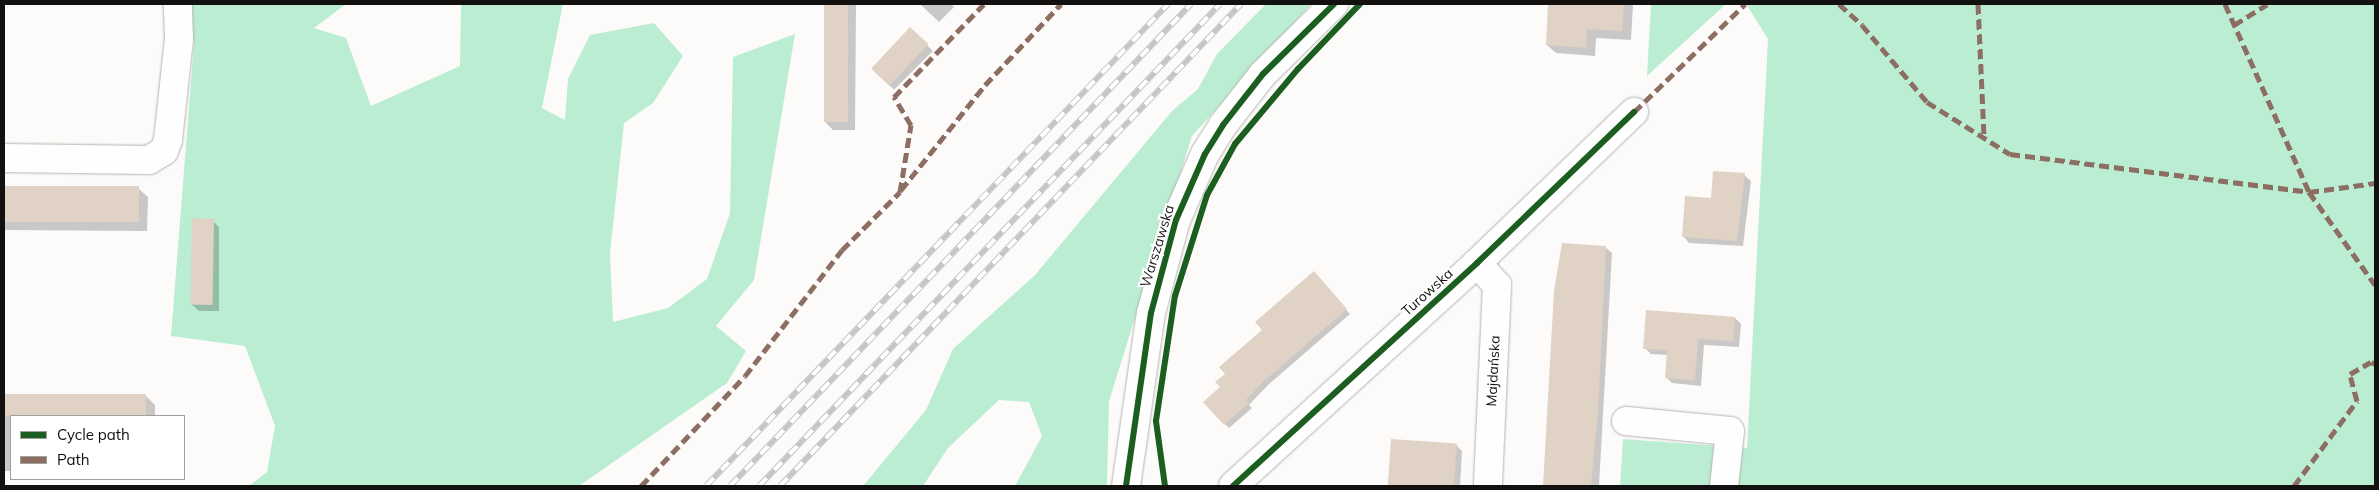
<!DOCTYPE html>
<meta charset="utf-8">
<style>
body{margin:0}
#map{position:relative;width:2379px;height:490px;overflow:hidden;background:#fdfbf9;font-family:Mulish,sans-serif}
div>[style]{position:absolute}
.green>*{inset:0;background:#baedd2}
.shadow>*{inset:0;background:#0003;transform-origin:0 0}
.building>*{inset:0;background:#e0d2c5;transform-origin:0 0}
.roads{filter:drop-shadow(0 0 1px #b4b3b2) drop-shadow(0 0 1px #b4b3b2)}
.minor>*{height:28px;margin:-14px;padding:0 14px;transform-origin:14px;border-radius:14px;background:#fffefe}
.rail>*{height:5.5px;margin-top:-2.75px;transform-origin:0;background:repeating-linear-gradient(90deg,#fff 0 11px,#c6c5c5 0 22px);box-sizing:border-box;border-block:1px solid #c6c5c5}
.quiet>*{height:5px;margin-top:-2.5px;transform-origin:0;background:repeating-linear-gradient(90deg,#8d6e63 0 10px,transparent 0 15px)}
.cycleway>*{height:6px;margin:-3px;padding:0 3px;transform-origin:3px;border-radius:3px;background:#1b5e20}
span{translate:-50% -50%;white-space:nowrap;text-align:center;line-height:1.15;-webkit-text-stroke:4.5px #fff;paint-order:stroke}
.street-label{font-size:14px;color:#121110}
.frame{position:absolute;inset:0;border:5px solid #121110;pointer-events:none}
.legend{position:absolute;left:10px;top:415px;width:175px;height:65px;box-sizing:border-box;background:#fff;border:1px solid #a0a09f;margin:0;padding:6px 9px;list-style:none;font-size:15px;color:#121110}
.legend li{display:flex;align-items:center;gap:10px;height:25px}
.legend b{width:25px;border:1px solid #a0a09f}
</style>
<div id="map">
<div class="green">
<div style="clip-path:polygon(189px 4px,346px 4px,314px 28px,346px 38px,371px 106px,460px 66px,461px 4px,563px 4px,542px 108px,565px 120px,568px 79px,590px 35px,654px 23px,683px 56px,653px 103px,624px 123px,610px 253px,613px 322px,668px 308px,707px 279px,730px 213px,733px 57px,795px 34px,754px 280px,716px 326px,746px 351px,727px 383px,579px 486px,249px 486px,267px 472px,275px 426px,245px 346px,171px 336px,194px 43px,183px 19px)"></div>
<div style="clip-path:polygon(1266px 4px,1311px 4px,1192px 136px,1109px 401px,1107px 486px,1015px 486px,1042px 436px,1029px 402px,999px 400px,948px 448px,923px 486px,863px 486px,926px 410px,953px 349px,1035px 275px,1172px 111px,1198px 89px,1217px 54px)"></div>
<div style="clip-path:polygon(1651px 4px,1726px 4px,1647px 76px)"></div>
<div style="clip-path:polygon(1746px 4px,2375px 4px,2375px 486px,1620px 486px,1623px 439px,1747px 448px,1768px 39px)"></div>
</div>
<div class="shadow">
<div style="clip-path:polygon(825px 4px,856px 4px,855px 130px,833px 130px,824px 121px)"></div>
<div style="clip-path:polygon(920px 4px,951px 4px,954px 7px,939px 22px)"></div>
<div style="clip-path:polygon(1550px 4px,1633px 4px,1631px 40px,1596px 38px,1595px 56px,1556px 53px,1547px 45px)"></div>
<div style="left:911px;top:29px;width:31px;height:55px;rotate:45deg"></div>
<div style="clip-path:polygon(1744px 175px,1751px 181px,1743px 246px,1689px 243px,1683px 236px,1713px 200px)"></div>
<div style="clip-path:polygon(4px 187px,139px 189px,148px 197px,147px 231px,4px 230px)"></div>
<div style="clip-path:polygon(213px 221px,219px 227px,219px 311px,199px 311px,192px 305px)"></div>
<div style="clip-path:polygon(1605px 247px,1612px 253px,1599px 486px,1544px 486px,1555px 291px)"></div>
<div style="clip-path:polygon(1318px 277px,1350px 314px,1268px 385px,1249px 405px,1252px 408px,1229px 428px,1225px 424px,1221px 387px,1226px 374px,1264px 330px)"></div>
<div style="clip-path:polygon(1735px 318px,1741px 324px,1739px 347px,1704px 345px,1701px 386px,1672px 383px,1666px 377px,1668px 355px,1651px 354px,1645px 348px)"></div>
<div style="clip-path:polygon(4px 395px,146px 396px,155px 405px,155px 416px,11px 416px,11px 471px,4px 471px)"></div>
<div style="clip-path:polygon(1392px 441px,1456px 445px,1462px 451px,1460px 486px,1389px 486px)"></div>
</div>
<div class="building">
<div style="left:824px;top:4px;width:24px;height:118px"></div>
<div style="clip-path:polygon(1548px 4px,1624px 4px,1622px 31px,1587px 29px,1586px 48px,1546px 45px)"></div>
<div style="left:910px;top:27px;width:25px;height:57px;rotate:43deg"></div>
<div style="clip-path:polygon(1713px 171px,1745px 173px,1737px 241px,1682px 237px,1685px 196px,1711px 198px)"></div>
<div style="left:4px;top:186px;width:135px;height:36px"></div>
<div style="left:214px;top:219px;width:86px;height:22px;rotate:91deg"></div>
<div style="clip-path:polygon(1562px 243px,1606px 246px,1598px 411px,1591px 486px,1543px 486px,1554px 291px)"></div>
<div style="clip-path:polygon(1314px 271px,1347px 309px,1264px 381px,1246px 400px,1249px 403px,1224px 425px,1203px 402px,1220px 387px,1215px 382px,1225px 374px,1219px 367px,1262px 330px,1255px 322px)"></div>
<div style="clip-path:polygon(1646px 310px,1735px 317px,1733px 341px,1698px 339px,1695px 380px,1665px 378px,1667px 350px,1643px 349px)"></div>
<div style="left:4px;top:394px;width:142px;height:22px"></div>
<div style="left:1391px;top:439px;width:66px;height:47px;rotate:4deg"></div>
</div>
<div class="roads">
<div class="minor">
<div style="left:4px;top:158px;width:145px;rotate:0.8deg"></div>
<div style="left:149px;top:160px;width:17px;rotate:-31deg"></div>
<div style="left:164px;top:151px;width:12px;rotate:-70deg"></div>
<div style="left:168px;top:140px;width:102px;rotate:-83.8deg"></div>
<div style="left:179px;top:39px;width:35px;rotate:-92deg"></div>
<div style="left:1477px;top:263px;width:30px;rotate:48deg"></div>
<div style="left:1497px;top:285px;width:201px;rotate:92.6deg"></div>
<div style="left:1626px;top:421px;width:104px;rotate:5.5deg"></div>
<div style="left:1730px;top:431px;width:55px;rotate:96.2deg"></div>
<div style="left:1126px;top:486px;width:175px;rotate:-81.8deg"></div>
<div style="left:1151px;top:313px;width:96px;rotate:-75deg"></div>
<div style="left:1176px;top:220px;width:72px;rotate:-66.3deg"></div>
<div style="left:1205px;top:154px;width:34px;rotate:-58deg"></div>
<div style="left:1223px;top:125px;width:65px;rotate:-51.9deg"></div>
<div style="left:1263px;top:74px;width:100px;rotate:-44.6deg"></div>
<div style="left:1233px;top:486px;width:331px;rotate:-42.4deg"></div>
<div style="left:1477px;top:263px;width:218px;rotate:-43.9deg"></div>
</div>
</div>
<div class="rail">
<div style="left:706px;top:486px;width:668px;rotate:-46.21deg"></div>
<div style="left:730px;top:486px;width:667px;rotate:-46.28deg"></div>
<div style="left:759px;top:486px;width:667px;rotate:-46.28deg"></div>
<div style="left:780px;top:486px;width:667px;rotate:-46.28deg"></div>
</div>
<div class="quiet">
<div style="left:1839px;top:4px;width:31px;rotate:42deg"></div>
<div style="left:1862px;top:25px;width:101px;rotate:49.8deg"></div>
<div style="left:1927px;top:102px;width:98px;rotate:32.1deg"></div>
<div style="left:2010px;top:154px;width:301px;rotate:7.2deg"></div>
<div style="left:2309px;top:192px;width:67px;rotate:-7.8deg"></div>
<div style="left:1978px;top:4px;width:134px;rotate:87.4deg"></div>
<div style="left:2225px;top:4px;width:206px;rotate:65.9deg"></div>
<div style="left:2309px;top:192px;width:114px;rotate:54.6deg"></div>
<div style="left:2234px;top:25px;width:39px;rotate:-32deg"></div>
<div style="left:1634px;top:112px;width:155px;rotate:-44.2deg"></div>
<div style="left:901px;top:190px;width:134px;rotate:-51.3deg"></div>
<div style="left:985px;top:85px;width:111px;rotate:-46.8deg"></div>
<div style="left:641px;top:486px;width:151px;rotate:-46.6deg"></div>
<div style="left:745px;top:376px;width:159px;rotate:-52.4deg"></div>
<div style="left:842px;top:250px;width:82px;rotate:-45deg"></div>
<div style="left:900px;top:192px;width:68px;rotate:-80.7deg"></div>
<div style="left:911px;top:125px;width:33px;rotate:-121deg"></div>
<div style="left:894px;top:97px;width:129px;rotate:-45.9deg"></div>
<div style="left:2294px;top:486px;width:106px;rotate:-53.5deg"></div>
<div style="left:2357px;top:401px;width:28px;rotate:-105deg"></div>
<div style="left:2350px;top:374px;width:24px;rotate:-30deg"></div>
<div style="left:2371px;top:362px;width:4px;rotate:27deg"></div>
</div>
<div class="cycleway">
<div style="left:1126px;top:486px;width:175px;rotate:-81.8deg"></div>
<div style="left:1151px;top:313px;width:96px;rotate:-75deg"></div>
<div style="left:1176px;top:220px;width:72px;rotate:-66.3deg"></div>
<div style="left:1205px;top:154px;width:34px;rotate:-58deg"></div>
<div style="left:1223px;top:125px;width:65px;rotate:-51.9deg"></div>
<div style="left:1263px;top:74px;width:100px;rotate:-44.6deg"></div>
<div style="left:1165px;top:486px;width:66px;rotate:-97.9deg"></div>
<div style="left:1156px;top:421px;width:126px;rotate:-81.4deg"></div>
<div style="left:1175px;top:296px;width:106px;rotate:-72.4deg"></div>
<div style="left:1207px;top:195px;width:58px;rotate:-61.2deg"></div>
<div style="left:1235px;top:144px;width:98px;rotate:-50deg"></div>
<div style="left:1298px;top:69px;width:90px;rotate:-46.4deg"></div>
<div style="left:1233px;top:486px;width:331px;rotate:-42.4deg"></div>
<div style="left:1477px;top:263px;width:218px;rotate:-43.9deg"></div>
</div>
<div class="street-label">
<span style="left:1157px;top:246px;rotate:-73deg">Warszawska</span>
<span style="left:1427px;top:292px;rotate:-42deg">Turowska</span>
<span style="left:1493px;top:371px;rotate:-87deg">Majdańska</span>
</div>
<div class="frame"></div>
<ul class="legend">
<li><b style="height:6px;background:#1b5e20"></b>Cycle path</li>
<li><b style="height:6px;background:#8d6e63"></b>Path</li>
</ul>
</div>
